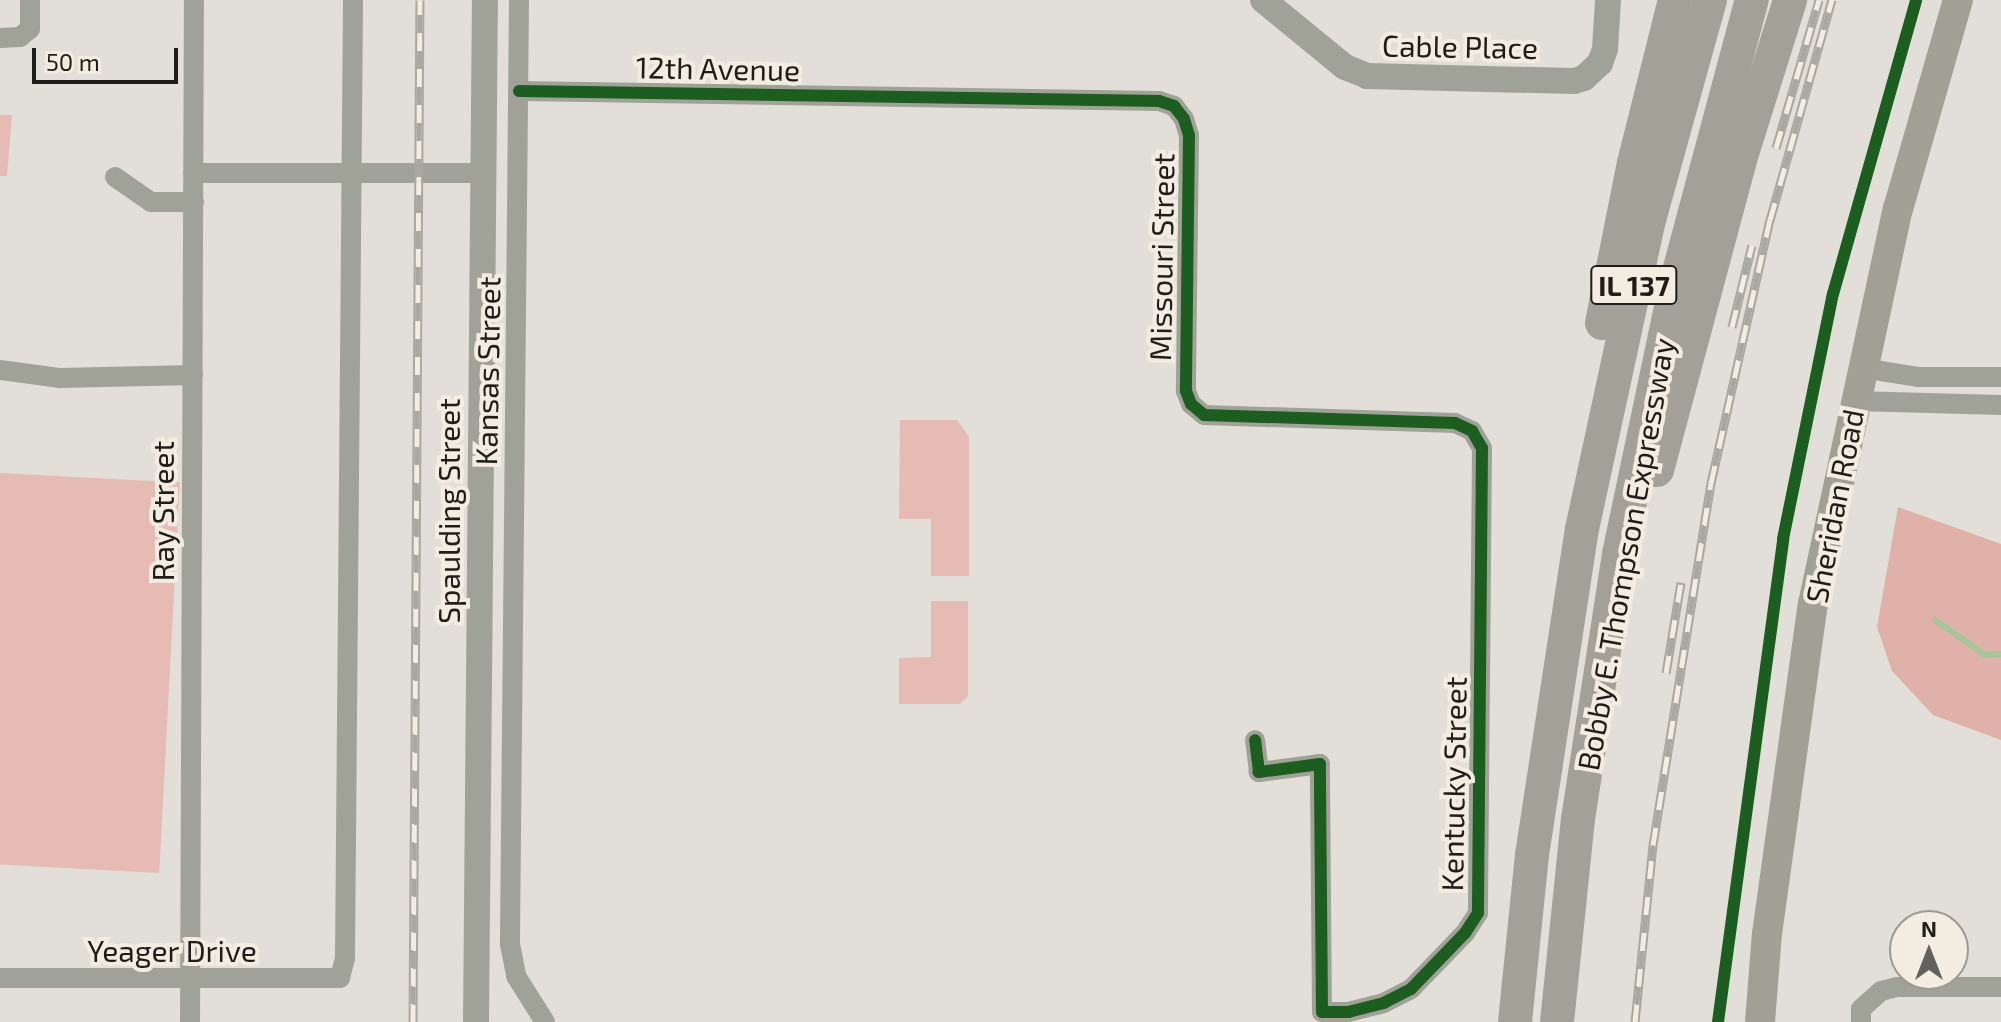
<!DOCTYPE html>
<style>
body{margin:0}
#map{position:relative;width:2001px;height:1022px;overflow:hidden;background:#e2dfd8;font-family:"Exo 2",sans-serif}
div>[style]{position:absolute}
.green>*{inset:0;background:#e6bbb3;transform-origin:0 0}
.forest>*{inset:0;background:#dfb1a9}
.stream>*{height:6px;margin:-3px;padding:0 3px;transform-origin:3px;border-radius:3px;background:#a4c699}
.minor>*{height:20px;margin:-10px;padding:0 10px;transform-origin:10px;border-radius:10px;background:#a1a297}
.tertiary>*{height:26px;margin:-13px;padding:0 13px;transform-origin:13px;border-radius:13px;background:#a1a297}
.secondary>*{height:30px;margin:-15px;padding:0 15px;transform-origin:15px;border-radius:15px;background:#a1a095}
.trunk>*{height:34px;margin:-17px;padding:0 17px;transform-origin:17px;border-radius:17px;background:#a3a197}
.rail>*{height:9px;margin-top:-4.5px;transform-origin:0;background:repeating-linear-gradient(90deg,#f3ede1 0 18px,#a9a8a0 0 36px);box-sizing:border-box;border-block:2px solid #a9a8a0}
.cycleway>*{height:12px;margin:-6px;padding:0 6px;transform-origin:6px;border-radius:6px;background:#1b5e20}
span{translate:-50% -50%;white-space:nowrap;text-align:center;line-height:1.15;-webkit-text-stroke:8px #f3ede1;paint-order:stroke}
.shield-label span{padding:2px 6px;background:#f3ede1;border:2px solid;border-radius:6px;-webkit-text-stroke-width:0}
.shield-label{font-size:28px;color:#1f1d19;font-weight:700}
.street-label{font-size:30px;color:#1f1d19}
.north{position:absolute;left:1889px;top:910px;width:80px;height:80px;box-sizing:border-box;background:#f3ede1;border:2px solid #9e9a91;border-radius:50%;rotate:0deg;font-size:22px;font-weight:700;line-height:32px;text-align:center;color:#1f1d19}
.north::after{content:'';display:block;margin:auto;width:28px;height:36px;background:#63615c;clip-path:polygon(50% 0,100% 100%,50% 72%,0 100%)}
.scale{position:absolute;left:32px;top:48px;width:146px;height:36px;box-sizing:border-box;border:4px solid #1f1d19;border-top:0;padding-left:10px;font-size:24px;line-height:28px;white-space:nowrap;color:#1f1d19;-webkit-text-stroke:6px #f3ede1;paint-order:stroke}
</style>
<div id="map">
<div class="green">
<div style="clip-path:polygon(0 115px,12px 115px,7px 176px,0 176px)"></div>
<div style="clip-path:polygon(900px 420px,957px 420px,969px 437px,969px 576px,931px 576px,931px 519px,899px 519px)"></div>
<div style="left:0;top:473px;width:180px;height:391px;rotate:3deg"></div>
<div style="clip-path:polygon(931px 601px,968px 601px,968px 696px,960px 704px,899px 704px,899px 658px,931px 657px)"></div>
</div>
<div class="forest">
<div style="clip-path:polygon(1898px 507px,2001px 544px,2001px 740px,1933px 715px,1892px 671px,1877px 627px)"></div>
</div>
<div class="stream">
<div style="left:1935px;top:620px;width:61px;rotate:35deg"></div>
<div style="left:1985px;top:655px;width:16px;rotate:-4deg"></div>
</div>
<div class="minor">
<div style="left:519px;top:0;width:944px;rotate:90.55deg"></div>
<div style="left:510px;top:944px;width:33px;rotate:79deg"></div>
<div style="left:516px;top:976px;width:54px;rotate:57.8deg"></div>
<div style="left:0;top:38px;width:20px;rotate:-3deg"></div>
<div style="left:20px;top:37px;width:13px;rotate:-39deg"></div>
<div style="left:30px;top:29px;width:29px;rotate:-90deg"></div>
<div style="left:519px;top:91px;width:640px;rotate:0.9deg"></div>
<div style="left:1159px;top:101px;width:16px;rotate:18deg"></div>
<div style="left:1174px;top:106px;width:16px;rotate:52deg"></div>
<div style="left:1184px;top:119px;width:17px;rotate:73deg"></div>
<div style="left:1189px;top:135px;width:256px;rotate:90.7deg"></div>
<div style="left:1186px;top:391px;width:14px;rotate:69deg"></div>
<div style="left:1191px;top:404px;width:17px;rotate:40deg"></div>
<div style="left:1204px;top:415px;width:251px;rotate:1.8deg"></div>
<div style="left:1455px;top:423px;width:19px;rotate:25deg"></div>
<div style="left:1472px;top:431px;width:20px;rotate:60deg"></div>
<div style="left:1482px;top:448px;width:465px;rotate:90.5deg"></div>
<div style="left:1478px;top:913px;width:24px;rotate:123deg"></div>
<div style="left:1465px;top:933px;width:78px;rotate:134deg"></div>
<div style="left:1411px;top:989px;width:30px;rotate:153deg"></div>
<div style="left:1384px;top:1003px;width:36px;rotate:166deg"></div>
<div style="left:1349px;top:1012px;width:27px;rotate:180deg"></div>
<div style="left:1322px;top:1012px;width:248px;rotate:-90.5deg"></div>
<div style="left:1320px;top:764px;width:62px;rotate:172.5deg"></div>
<div style="left:1259px;top:772px;width:32px;rotate:-97deg"></div>
<div style="left:193px;top:173px;width:290px"></div>
<div style="left:115px;top:177px;width:44px;rotate:34.8deg"></div>
<div style="left:151px;top:202px;width:43px"></div>
<div style="left:1862px;top:368px;width:58px;rotate:9deg"></div>
<div style="left:1919px;top:377px;width:82px"></div>
<div style="left:0;top:370px;width:61px;rotate:7.6deg"></div>
<div style="left:60px;top:378px;width:133px;rotate:-1.3deg"></div>
<div style="left:1855px;top:401px;width:146px;rotate:1.6deg"></div>
<div style="left:0;top:978px;width:340px"></div>
<div style="left:340px;top:978px;width:21px;rotate:-76deg"></div>
<div style="left:345px;top:958px;width:958px;rotate:-89.52deg"></div>
<div style="left:190px;top:1022px;width:1022px;rotate:-89.78deg"></div>
<div style="left:1861px;top:1022px;width:13px;rotate:-90deg"></div>
<div style="left:1861px;top:1009px;width:27px;rotate:-42deg"></div>
<div style="left:1881px;top:991px;width:16px;rotate:-14deg"></div>
<div style="left:1897px;top:987px;width:104px"></div>
</div>
<div class="tertiary">
<div style="left:1263px;top:0;width:106px;rotate:39.3deg"></div>
<div style="left:1345px;top:67px;width:24px;rotate:22deg"></div>
<div style="left:1367px;top:76px;width:207px;rotate:1.4deg"></div>
<div style="left:1574px;top:81px;width:10px;rotate:-17deg"></div>
<div style="left:1584px;top:78px;width:22px;rotate:-43deg"></div>
<div style="left:1600px;top:63px;width:15px;rotate:-70deg"></div>
<div style="left:1605px;top:49px;width:49px;rotate:-86.5deg"></div>
<div style="left:476px;top:1022px;width:1022px;rotate:-89.5deg"></div>
</div>
<div class="secondary">
<div style="left:1760px;top:1022px;width:88px;rotate:-85.5deg"></div>
<div style="left:1767px;top:934px;width:333px;rotate:-82.1deg"></div>
<div style="left:1813px;top:604px;width:404px;rotate:-77.9deg"></div>
<div style="left:1898px;top:209px;width:217px;rotate:-74deg"></div>
</div>
<div class="trunk">
<div style="left:1602px;top:323px;width:163px;rotate:-78.7deg"></div>
<div style="left:1634px;top:163px;width:168px;rotate:-75.9deg"></div>
<div style="left:1657px;top:470px;width:318px;rotate:-75deg"></div>
<div style="left:1739px;top:163px;width:171px;rotate:-72.6deg"></div>
<div style="left:1515px;top:1022px;width:168px;rotate:-84.2deg"></div>
<div style="left:1532px;top:855px;width:330px;rotate:-81.3deg"></div>
<div style="left:1582px;top:529px;width:316px;rotate:-77.8deg"></div>
<div style="left:1649px;top:220px;width:228px;rotate:-74.5deg"></div>
<div style="left:1557px;top:1022px;width:204px;rotate:-84.1deg"></div>
<div style="left:1578px;top:819px;width:268px;rotate:-81.2deg"></div>
<div style="left:1619px;top:554px;width:281px;rotate:-78.1deg"></div>
<div style="left:1677px;top:279px;width:289px;rotate:-75deg"></div>
</div>
<div class="rail">
<div style="left:1776px;top:148px;width:154px;rotate:-73.8deg"></div>
<div style="left:1732px;top:327px;width:84px;rotate:-76.3deg"></div>
<div style="left:1666px;top:673px;width:92px;rotate:-80.6deg"></div>
<div style="left:413px;top:1022px;width:1022px;rotate:-89.61deg"></div>
<div style="left:1635px;top:1022px;width:178px;rotate:-84.2deg"></div>
<div style="left:1653px;top:845px;width:367px;rotate:-80.9deg"></div>
<div style="left:1711px;top:483px;width:270px;rotate:-77.4deg"></div>
<div style="left:1770px;top:220px;width:229px;rotate:-74.3deg"></div>
</div>
<div class="cycleway">
<div style="left:519px;top:91px;width:640px;rotate:0.9deg"></div>
<div style="left:1159px;top:101px;width:16px;rotate:18deg"></div>
<div style="left:1174px;top:106px;width:16px;rotate:52deg"></div>
<div style="left:1184px;top:119px;width:17px;rotate:73deg"></div>
<div style="left:1189px;top:135px;width:256px;rotate:90.7deg"></div>
<div style="left:1186px;top:391px;width:14px;rotate:69deg"></div>
<div style="left:1191px;top:404px;width:17px;rotate:40deg"></div>
<div style="left:1204px;top:415px;width:251px;rotate:1.8deg"></div>
<div style="left:1455px;top:423px;width:19px;rotate:25deg"></div>
<div style="left:1472px;top:431px;width:20px;rotate:60deg"></div>
<div style="left:1482px;top:448px;width:465px;rotate:90.5deg"></div>
<div style="left:1478px;top:913px;width:24px;rotate:123deg"></div>
<div style="left:1465px;top:933px;width:78px;rotate:134deg"></div>
<div style="left:1411px;top:989px;width:30px;rotate:153deg"></div>
<div style="left:1384px;top:1003px;width:36px;rotate:166deg"></div>
<div style="left:1349px;top:1012px;width:27px;rotate:180deg"></div>
<div style="left:1322px;top:1012px;width:248px;rotate:-90.5deg"></div>
<div style="left:1320px;top:764px;width:62px;rotate:172.5deg"></div>
<div style="left:1259px;top:772px;width:32px;rotate:-97deg"></div>
<div style="left:1718px;top:1022px;width:487px;rotate:-82.3deg"></div>
<div style="left:1783px;top:539px;width:250px;rotate:-78.5deg"></div>
<div style="left:1833px;top:294px;width:305px;rotate:-74.2deg"></div>
</div>
<div class="shield-label">
<span style="left:1634px;top:285px">IL 137</span>
</div>
<div class="street-label">
<span style="left:1460px;top:46px;rotate:1deg">Cable Place</span>
<span style="left:718px;top:68px;rotate:1deg">12th Avenue</span>
<span style="left:1161px;top:257px;rotate:-89deg">Missouri Street</span>
<span style="left:487px;top:371px;rotate:-89deg">Kansas Street</span>
<span style="left:1834px;top:506px;rotate:-79deg">Sheridan Road</span>
<span style="left:162px;top:511px;rotate:-90deg">Ray Street</span>
<span style="left:448px;top:511px;rotate:-90deg">Spaulding Street</span>
<span style="left:1625px;top:554px;rotate:-80deg">Bobby E. Thompson Expressway</span>
<span style="left:1453px;top:784px;rotate:-89deg">Kentucky Street</span>
<span style="left:172px;top:950px">Yeager Drive</span>
</div>
<div class="north">N</div>
<div class="scale">50 m</div>
</div>
